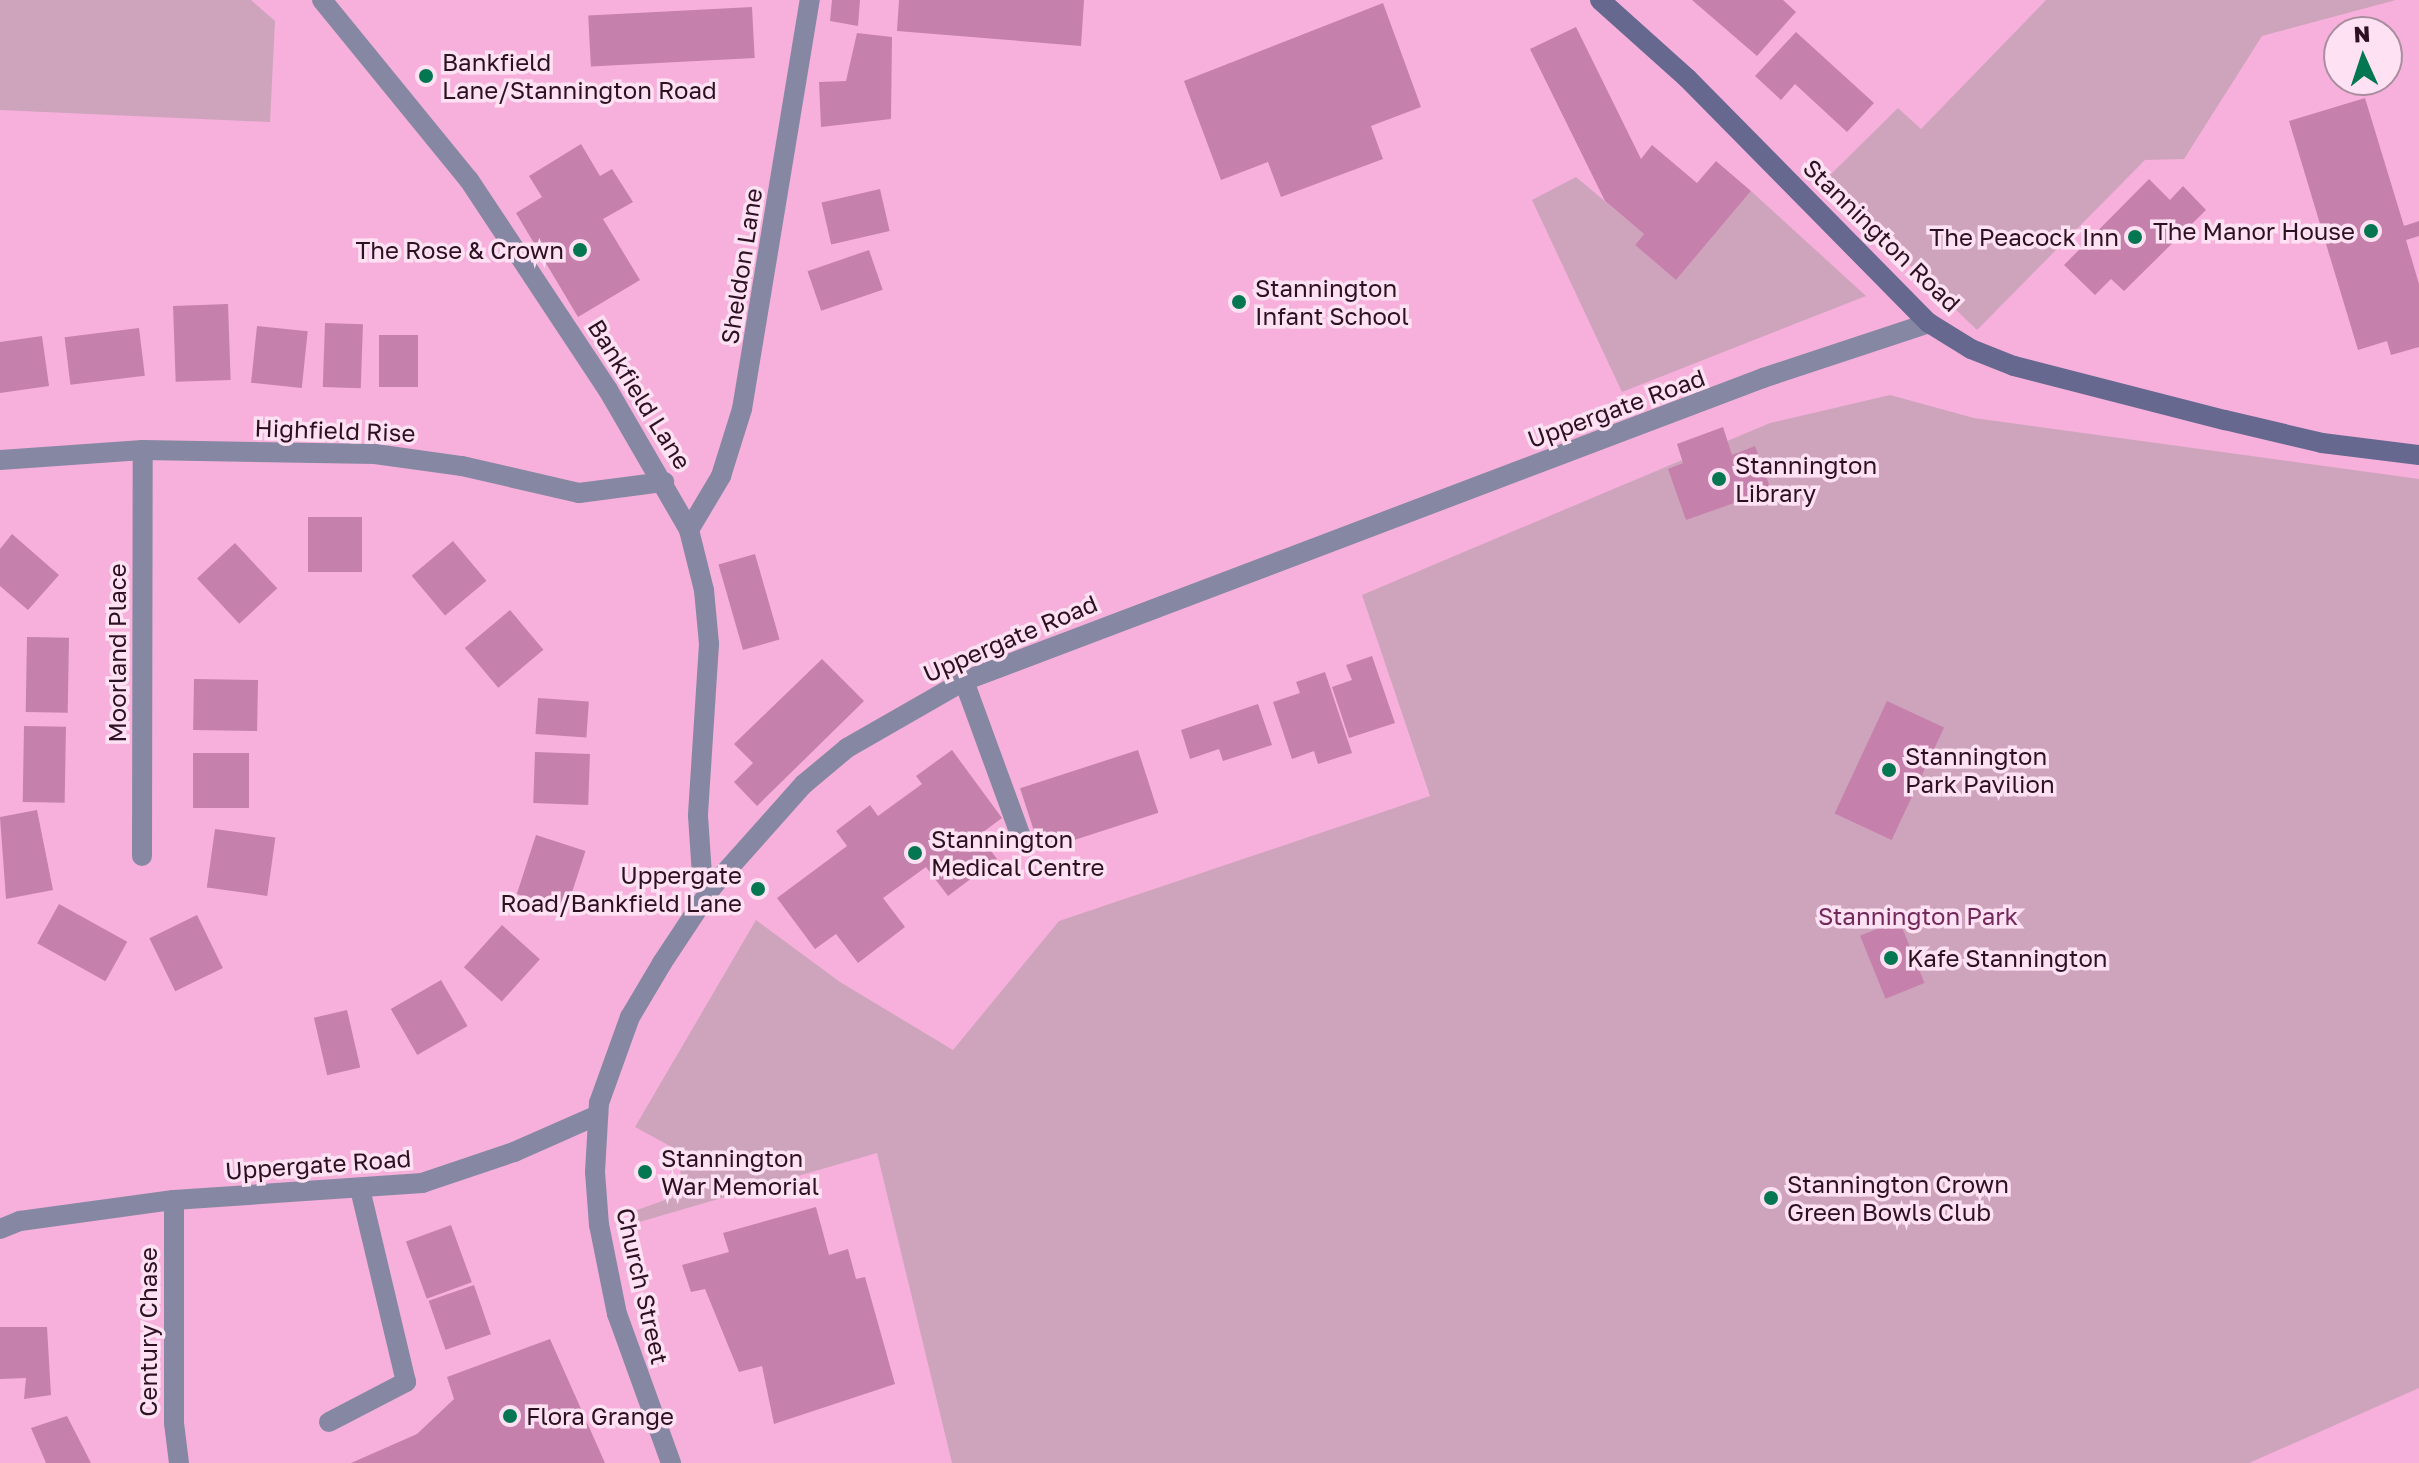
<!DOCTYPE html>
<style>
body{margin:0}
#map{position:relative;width:2419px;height:1463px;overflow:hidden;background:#f7b0db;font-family:"Golos Text",sans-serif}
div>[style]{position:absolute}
.green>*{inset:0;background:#cea4bd}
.building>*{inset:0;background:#c581ab;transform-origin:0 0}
.service>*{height:20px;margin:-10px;padding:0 10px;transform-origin:10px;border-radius:10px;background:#8688a3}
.minor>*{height:20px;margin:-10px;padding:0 10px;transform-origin:10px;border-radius:10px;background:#8688a3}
.secondary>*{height:20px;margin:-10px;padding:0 10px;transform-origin:10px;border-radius:10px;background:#66688f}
.dots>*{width:22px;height:22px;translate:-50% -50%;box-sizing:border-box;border:4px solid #fee1f2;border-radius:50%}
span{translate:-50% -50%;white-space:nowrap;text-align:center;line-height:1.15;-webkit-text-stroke:7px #fee1f2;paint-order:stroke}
.poi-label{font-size:24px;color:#2b1122}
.left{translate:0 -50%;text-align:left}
.right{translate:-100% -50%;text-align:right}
.street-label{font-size:24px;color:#2b1122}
.park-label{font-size:24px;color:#72285a}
.north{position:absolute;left:2323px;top:16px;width:80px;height:80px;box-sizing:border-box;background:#fee1f2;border:2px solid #aa8e9f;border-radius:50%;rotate:357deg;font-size:22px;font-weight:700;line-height:32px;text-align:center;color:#2b1122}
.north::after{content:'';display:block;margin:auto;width:28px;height:36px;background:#047651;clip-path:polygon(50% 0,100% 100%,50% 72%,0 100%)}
</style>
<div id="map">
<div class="green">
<div style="clip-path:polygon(0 0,251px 0,275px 21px,270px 122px,0 110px)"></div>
<div style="clip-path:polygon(2046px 0,2396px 0,2262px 36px,2184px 159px,2145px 160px,1977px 330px,1823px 182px,1898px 108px,1921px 129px)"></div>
<div style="clip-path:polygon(1576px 177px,1644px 234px,1635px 245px,1676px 280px,1751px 191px,1866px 296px,1622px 392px,1532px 200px)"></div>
<div style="clip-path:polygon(1890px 395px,1974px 418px,2419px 479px,2419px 1388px,2249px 1463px,952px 1463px,877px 1153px,636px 1223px,634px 1211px,682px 1194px,679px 1151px,635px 1127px,756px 920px,840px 982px,953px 1050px,1059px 921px,1430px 796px,1362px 595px,1770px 423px)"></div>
</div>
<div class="building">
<div style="clip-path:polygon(832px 0,860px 0,858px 26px,830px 21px)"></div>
<div style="clip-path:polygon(899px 0,1084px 0,1081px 46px,897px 31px)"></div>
<div style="clip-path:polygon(1692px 0,1783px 0,1796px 12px,1757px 56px)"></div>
<div style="clip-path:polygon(1383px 3px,1421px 107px,1371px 126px,1383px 159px,1281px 197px,1268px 162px,1221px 180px,1184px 81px)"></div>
<div style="left:752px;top:7px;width:51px;height:164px;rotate:87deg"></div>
<div style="clip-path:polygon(1576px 27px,1641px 159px,1652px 145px,1697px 183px,1716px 161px,1751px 191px,1676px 280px,1635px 245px,1644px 234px,1605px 201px,1530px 49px)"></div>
<div style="clip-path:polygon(1796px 32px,1874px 103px,1847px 132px,1795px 84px,1781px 100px,1755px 76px)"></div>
<div style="clip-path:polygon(857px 33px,892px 37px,891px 119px,821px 127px,819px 82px,846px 81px)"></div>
<div style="clip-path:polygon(2365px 98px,2404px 226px,2419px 221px,2419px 236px,2406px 240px,2419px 284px,2419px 347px,2391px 355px,2387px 341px,2358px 350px,2289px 121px)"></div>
<div style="clip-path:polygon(581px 144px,600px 176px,612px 169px,633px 202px,603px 219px,640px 280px,578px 317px,516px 213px,542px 197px,529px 176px)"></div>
<div style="clip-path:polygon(2149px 179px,2170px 200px,2183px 186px,2206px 210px,2124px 291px,2111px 279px,2095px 295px,2064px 265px)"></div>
<div style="left:880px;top:189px;width:43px;height:60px;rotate:77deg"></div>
<div style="left:869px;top:250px;width:42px;height:65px;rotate:71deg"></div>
<div style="left:228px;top:304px;width:76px;height:55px;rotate:88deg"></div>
<div style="left:325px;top:323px;width:38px;height:64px;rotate:2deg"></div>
<div style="left:257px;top:326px;width:51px;height:57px;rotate:6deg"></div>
<div style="left:139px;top:328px;width:48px;height:75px;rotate:83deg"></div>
<div style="left:379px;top:335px;width:39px;height:52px"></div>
<div style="clip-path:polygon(42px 336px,49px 386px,0 393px,0 342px)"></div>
<div style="clip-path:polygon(1723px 427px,1732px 455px,1755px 446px,1771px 490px,1686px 520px,1668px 469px,1683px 463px,1677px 444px)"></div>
<div style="left:362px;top:517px;width:55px;height:54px;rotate:90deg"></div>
<div style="clip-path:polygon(12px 534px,59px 575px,28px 610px,0 586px,0 549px)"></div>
<div style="left:453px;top:541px;width:52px;height:54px;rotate:50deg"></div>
<div style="left:235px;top:543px;width:62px;height:52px;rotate:47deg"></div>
<div style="left:755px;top:554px;width:89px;height:38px;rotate:74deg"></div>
<div style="left:510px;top:610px;width:52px;height:59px;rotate:50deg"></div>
<div style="left:27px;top:637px;width:42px;height:75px;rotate:1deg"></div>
<div style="clip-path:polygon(1372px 656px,1395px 723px,1349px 738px,1332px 687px,1352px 680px,1346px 665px)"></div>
<div style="clip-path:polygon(822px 659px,864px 701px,757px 806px,734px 782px,753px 763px,734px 744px)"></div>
<div style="clip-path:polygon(1325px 672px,1352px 753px,1318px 764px,1314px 751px,1292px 759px,1273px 702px,1300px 693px,1296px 682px)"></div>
<div style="left:194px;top:679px;width:64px;height:51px;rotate:1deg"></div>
<div style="left:538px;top:698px;width:51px;height:36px;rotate:4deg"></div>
<div style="left:1887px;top:701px;width:63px;height:124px;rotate:25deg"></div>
<div style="clip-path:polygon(1258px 704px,1272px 745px,1223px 761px,1219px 749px,1190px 759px,1181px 730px)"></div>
<div style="left:24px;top:726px;width:42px;height:76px;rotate:1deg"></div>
<div style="clip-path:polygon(952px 750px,1002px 818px,979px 835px,997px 859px,948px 896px,926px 867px,883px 898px,905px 927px,858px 963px,836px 934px,815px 949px,777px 898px,847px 846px,836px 831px,870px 805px,878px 816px,922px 784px,916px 776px)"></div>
<div style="left:1138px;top:750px;width:66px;height:124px;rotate:72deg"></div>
<div style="left:535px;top:752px;width:55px;height:51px;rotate:2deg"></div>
<div style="left:193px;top:753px;width:56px;height:55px"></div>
<div style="clip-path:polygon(37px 810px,53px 890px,6px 899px,0 817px)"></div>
<div style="left:215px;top:829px;width:61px;height:59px;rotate:8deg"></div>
<div style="left:536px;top:835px;width:52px;height:62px;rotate:18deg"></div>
<div style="left:59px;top:904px;width:78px;height:45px;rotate:29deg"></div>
<div style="left:197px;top:915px;width:59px;height:53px;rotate:64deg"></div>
<div style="left:1899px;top:920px;width:68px;height:42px;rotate:68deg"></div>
<div style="left:502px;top:925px;width:51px;height:57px;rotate:42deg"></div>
<div style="left:441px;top:980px;width:53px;height:58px;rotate:60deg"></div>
<div style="left:347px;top:1010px;width:59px;height:34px;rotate:77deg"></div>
<div style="clip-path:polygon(816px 1207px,829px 1255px,848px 1249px,856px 1279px,865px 1277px,895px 1384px,774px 1424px,762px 1366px,739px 1372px,705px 1289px,691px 1292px,682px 1265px,729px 1252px,723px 1233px)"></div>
<div style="left:451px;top:1225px;width:61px;height:48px;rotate:70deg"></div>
<div style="left:474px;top:1285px;width:52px;height:48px;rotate:71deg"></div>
<div style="clip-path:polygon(0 1327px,47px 1327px,51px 1395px,24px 1399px,26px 1378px,0 1379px)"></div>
<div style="clip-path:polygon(550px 1339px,605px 1463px,351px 1463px,417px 1434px,454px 1399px,447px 1377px)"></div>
<div style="clip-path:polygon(67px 1416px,91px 1463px,46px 1463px,31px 1428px)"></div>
</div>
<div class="service">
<div style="left:964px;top:681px;width:171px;rotate:69.9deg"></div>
<div style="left:329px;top:1422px;width:87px;rotate:-27.5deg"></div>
<div style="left:406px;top:1382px;width:198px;rotate:-103.4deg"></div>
</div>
<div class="minor">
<div style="left:322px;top:0;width:232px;rotate:50.8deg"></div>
<div style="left:469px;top:180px;width:252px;rotate:56.5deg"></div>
<div style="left:608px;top:390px;width:162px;rotate:59.9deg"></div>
<div style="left:689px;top:530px;width:62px;rotate:76deg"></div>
<div style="left:704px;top:590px;width:54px;rotate:84.7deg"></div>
<div style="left:709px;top:644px;width:172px;rotate:93.7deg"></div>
<div style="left:698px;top:816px;width:58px;rotate:86.1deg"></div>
<div style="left:702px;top:874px;width:16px;rotate:47deg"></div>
<div style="left:0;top:460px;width:143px;rotate:-4deg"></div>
<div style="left:143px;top:450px;width:232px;rotate:1deg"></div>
<div style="left:375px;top:454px;width:88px;rotate:7.9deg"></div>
<div style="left:462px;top:466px;width:120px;rotate:13deg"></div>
<div style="left:579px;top:493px;width:86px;rotate:-7.4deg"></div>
<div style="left:689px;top:530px;width:63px;rotate:-59.3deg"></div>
<div style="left:721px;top:476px;width:70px;rotate:-72.6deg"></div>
<div style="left:742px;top:409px;width:415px;rotate:-80.6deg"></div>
<div style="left:142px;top:856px;width:406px;rotate:-89.9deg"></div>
<div style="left:174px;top:1200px;width:223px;rotate:90deg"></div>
<div style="left:174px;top:1423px;width:40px;rotate:82.9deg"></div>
<div style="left:0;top:1229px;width:22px;rotate:-22deg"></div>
<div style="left:20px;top:1221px;width:155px;rotate:-7.8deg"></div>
<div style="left:174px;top:1200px;width:249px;rotate:-3.9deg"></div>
<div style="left:422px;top:1183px;width:97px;rotate:-18.6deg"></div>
<div style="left:514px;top:1152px;width:92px;rotate:-23.8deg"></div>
<div style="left:671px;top:1463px;width:158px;rotate:-109.9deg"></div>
<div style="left:617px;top:1314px;width:91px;rotate:-101.4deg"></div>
<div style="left:599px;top:1225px;width:53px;rotate:-94.3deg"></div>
<div style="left:595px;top:1172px;width:69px;rotate:-86.7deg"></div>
<div style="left:599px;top:1103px;width:91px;rotate:-70.2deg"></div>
<div style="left:630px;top:1017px;width:63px;rotate:-59.3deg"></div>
<div style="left:662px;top:963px;width:92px;rotate:-56.5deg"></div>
<div style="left:713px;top:886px;width:137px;rotate:-48.3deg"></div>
<div style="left:804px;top:784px;width:56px;rotate:-39.9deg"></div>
<div style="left:847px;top:748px;width:135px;rotate:-29.8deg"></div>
<div style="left:964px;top:681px;width:855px;rotate:-20.77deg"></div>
<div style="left:1763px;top:378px;width:175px;rotate:-18.3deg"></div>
</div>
<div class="secondary">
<div style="left:1600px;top:0;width:117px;rotate:41.9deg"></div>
<div style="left:1687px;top:78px;width:344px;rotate:45.4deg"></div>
<div style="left:1929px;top:323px;width:49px;rotate:31.8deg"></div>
<div style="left:1971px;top:349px;width:46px;rotate:21.6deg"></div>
<div style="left:2014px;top:366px;width:218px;rotate:14.4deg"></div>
<div style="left:2225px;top:420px;width:100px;rotate:13.3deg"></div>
<div style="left:2322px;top:443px;width:98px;rotate:7.1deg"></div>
</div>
<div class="dots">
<div style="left:426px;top:76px;background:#047651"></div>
<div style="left:2371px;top:231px;background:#047651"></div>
<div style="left:2135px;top:237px;background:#047651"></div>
<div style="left:580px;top:250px;background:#047651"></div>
<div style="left:1239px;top:302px;background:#047651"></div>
<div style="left:1719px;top:479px;background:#047651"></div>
<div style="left:1889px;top:770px;background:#047651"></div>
<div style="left:915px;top:853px;background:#047651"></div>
<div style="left:758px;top:889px;background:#047651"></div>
<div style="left:1891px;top:958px;background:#047651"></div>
<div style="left:645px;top:1172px;background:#047651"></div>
<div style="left:1771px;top:1198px;background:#047651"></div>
<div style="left:510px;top:1416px;background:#047651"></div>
</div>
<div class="poi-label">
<span class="left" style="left:442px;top:76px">Bankfield<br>Lane/Stannington Road</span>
<span class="right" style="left:2355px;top:231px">The Manor House</span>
<span class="right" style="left:2119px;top:237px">The Peacock Inn</span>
<span class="right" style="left:564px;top:250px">The Rose &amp; Crown</span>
<span class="left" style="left:1255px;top:302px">Stannington<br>Infant School</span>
<span class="left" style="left:1735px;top:479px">Stannington<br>Library</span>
<span class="left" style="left:1905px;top:770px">Stannington<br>Park Pavilion</span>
<span class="left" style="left:931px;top:853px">Stannington<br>Medical Centre</span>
<span class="right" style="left:742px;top:889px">Uppergate<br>Road/Bankfield Lane</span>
<span class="left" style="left:1907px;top:958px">Kafe Stannington</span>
<span class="left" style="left:661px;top:1172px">Stannington<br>War Memorial</span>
<span class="left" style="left:1787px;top:1198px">Stannington Crown<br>Green Bowls Club</span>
<span class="left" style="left:526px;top:1416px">Flora Grange</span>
</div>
<div class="street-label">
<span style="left:1882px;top:235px;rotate:44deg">Stannington Road</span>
<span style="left:741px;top:266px;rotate:-81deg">Sheldon Lane</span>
<span style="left:640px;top:394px;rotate:58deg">Bankfield Lane</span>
<span style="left:1616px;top:408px;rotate:-20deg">Uppergate Road</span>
<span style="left:335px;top:430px;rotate:2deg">Highfield Rise</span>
<span style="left:1010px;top:638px;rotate:-23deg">Uppergate Road</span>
<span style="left:117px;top:653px;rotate:-90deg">Moorland Place</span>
<span style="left:318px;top:1164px;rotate:-4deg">Uppergate Road</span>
<span style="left:643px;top:1286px;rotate:77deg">Church Street</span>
<span style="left:148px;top:1332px;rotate:-90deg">Century Chase</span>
</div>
<div class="park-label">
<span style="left:1918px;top:916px">Stannington Park</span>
</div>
<div class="north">N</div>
</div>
